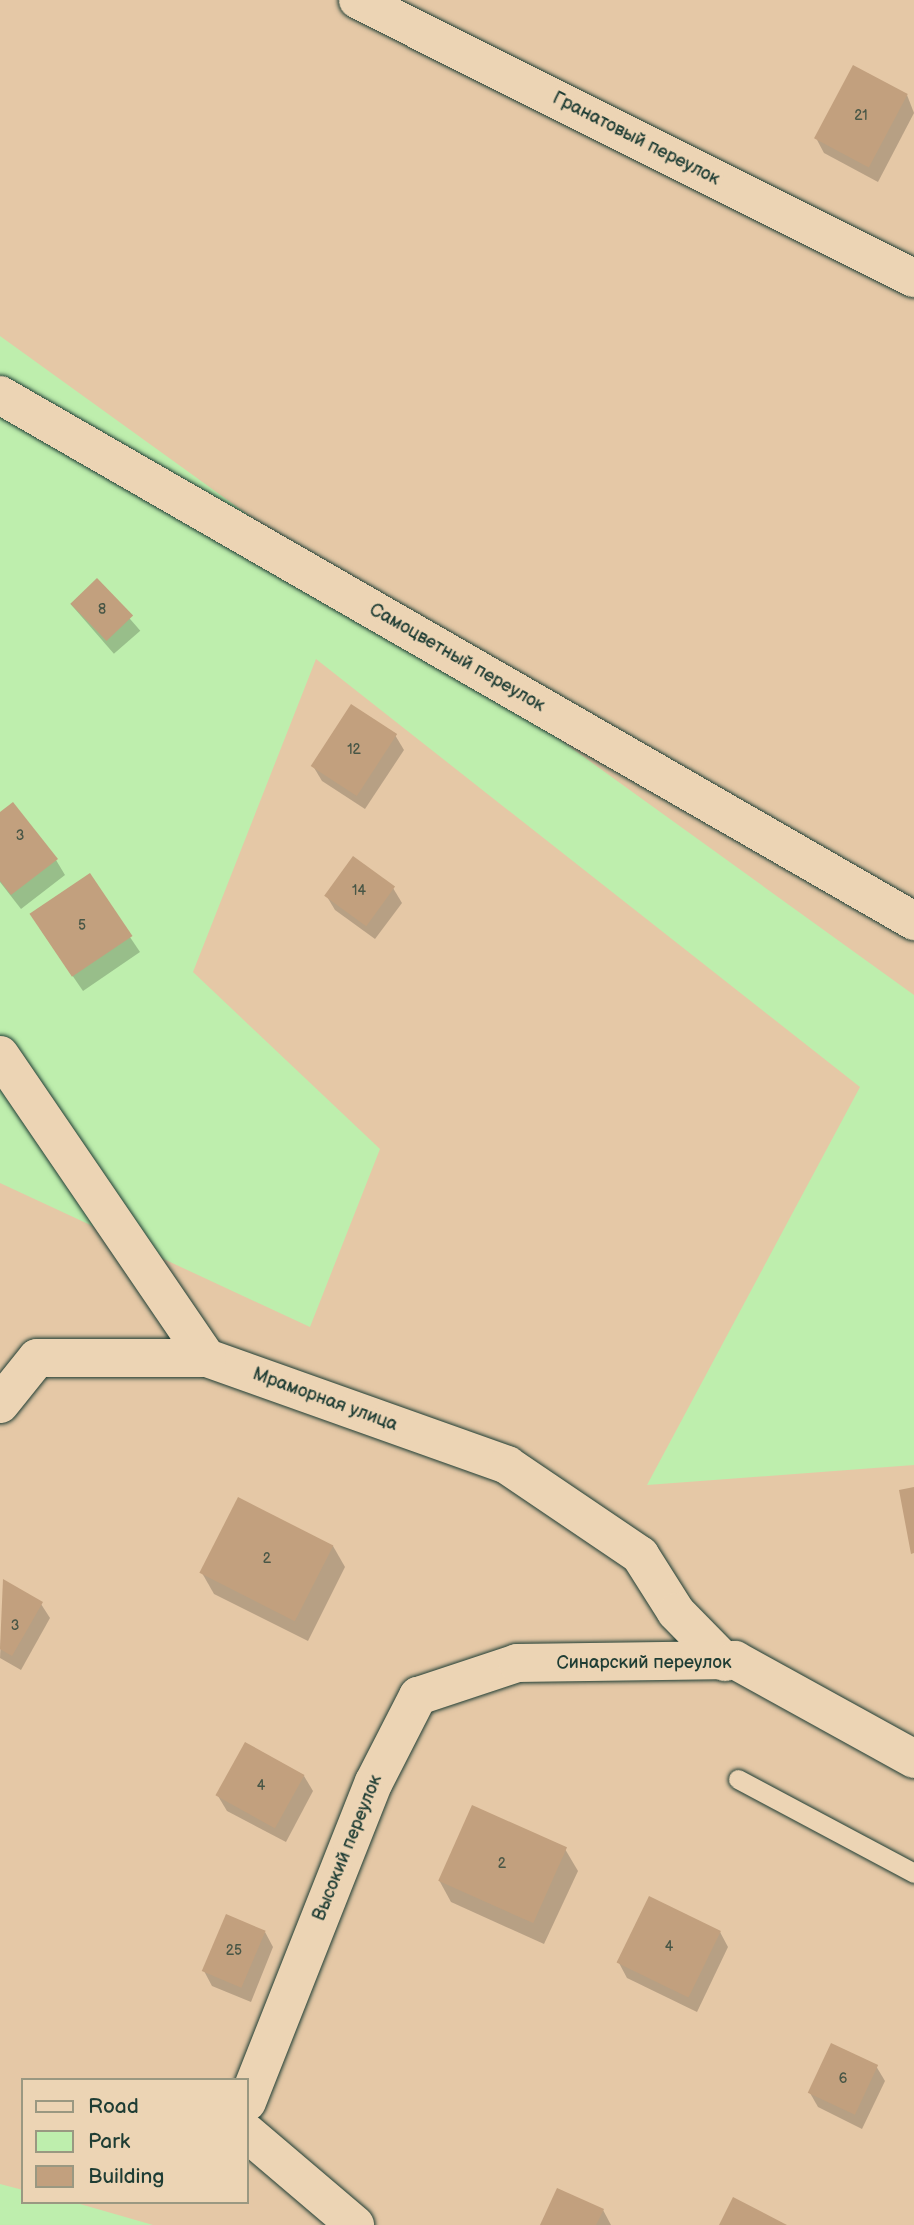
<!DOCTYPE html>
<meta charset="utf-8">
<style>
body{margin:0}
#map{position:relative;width:914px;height:2225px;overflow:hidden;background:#e5c8a6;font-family:"Balsamiq Sans",sans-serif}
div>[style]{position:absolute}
.green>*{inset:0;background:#beeead}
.shadow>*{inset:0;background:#0003;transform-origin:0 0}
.building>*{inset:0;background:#c2a07e;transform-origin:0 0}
.roads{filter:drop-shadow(0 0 2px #1f3d34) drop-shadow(0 0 2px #1f3d34)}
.service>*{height:19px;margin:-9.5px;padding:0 9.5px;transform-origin:9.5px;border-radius:9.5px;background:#ecd4b4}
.minor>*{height:38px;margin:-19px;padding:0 19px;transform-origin:19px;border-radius:19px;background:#ecd4b4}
span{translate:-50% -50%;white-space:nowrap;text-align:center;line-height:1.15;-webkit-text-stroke:7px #ecd4b4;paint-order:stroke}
.number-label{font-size:14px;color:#485646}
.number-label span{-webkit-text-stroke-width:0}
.street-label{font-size:18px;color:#1f3d34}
.legend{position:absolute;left:21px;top:2078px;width:228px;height:126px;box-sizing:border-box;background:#ecd4b4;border:2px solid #9a9881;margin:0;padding:9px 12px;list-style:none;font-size:21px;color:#1f3d34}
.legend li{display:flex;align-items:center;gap:14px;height:35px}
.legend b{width:35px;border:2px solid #9a9881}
</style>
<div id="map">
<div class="green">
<div style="clip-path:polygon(0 336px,914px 995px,914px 1465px,647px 1485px,860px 1087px,316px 659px,193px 972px,380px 1149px,310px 1327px,0 1183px)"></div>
<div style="clip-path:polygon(0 2184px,23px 2190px,23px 2202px,73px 2202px,153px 2225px,0 2225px)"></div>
</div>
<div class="shadow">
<div style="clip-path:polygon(907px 95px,914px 113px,878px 182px,824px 153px,816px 138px)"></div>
<div style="left:97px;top:581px;width:66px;height:35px;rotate:49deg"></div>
<div style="clip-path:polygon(395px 735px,404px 750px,365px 809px,322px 781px,313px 766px)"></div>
<div style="clip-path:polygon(0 815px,56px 860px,65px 875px,21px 909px,0 882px)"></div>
<div style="clip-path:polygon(89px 876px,140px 952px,83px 991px,41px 930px)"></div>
<div style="clip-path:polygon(393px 888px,402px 903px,375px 939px,335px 910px,326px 895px)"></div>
<div style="clip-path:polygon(333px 1546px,345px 1567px,308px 1641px,214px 1594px,202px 1573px)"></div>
<div style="clip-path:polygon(4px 1582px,41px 1604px,50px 1618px,21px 1670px,0 1658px)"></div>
<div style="clip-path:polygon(304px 1776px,313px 1791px,286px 1842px,227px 1811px,218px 1796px)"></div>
<div style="clip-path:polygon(565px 1849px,578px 1871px,544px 1944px,451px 1902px,439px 1880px)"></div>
<div style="clip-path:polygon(265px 1932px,273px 1947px,251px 2002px,212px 1986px,204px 1971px)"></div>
<div style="clip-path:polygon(720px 1932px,728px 1947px,697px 2012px,627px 1978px,619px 1963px)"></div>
<div style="clip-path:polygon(876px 2066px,885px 2081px,862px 2129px,818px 2107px,810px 2093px)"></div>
<div style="clip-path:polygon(603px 2210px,611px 2225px,542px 2225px)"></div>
</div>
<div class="building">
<div style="left:853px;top:65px;width:62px;height:83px;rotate:28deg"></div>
<div style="left:97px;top:578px;width:52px;height:37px;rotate:46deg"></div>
<div style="left:351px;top:704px;width:55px;height:74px;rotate:33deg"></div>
<div style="clip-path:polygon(13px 802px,58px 859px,11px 895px,0 881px,0 812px)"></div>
<div style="left:353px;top:856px;width:52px;height:49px;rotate:36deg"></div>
<div style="left:90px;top:873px;width:76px;height:73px;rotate:56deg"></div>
<div style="clip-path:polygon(914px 1487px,914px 1553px,911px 1554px,899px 1490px)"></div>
<div style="left:238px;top:1497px;width:107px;height:85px;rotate:27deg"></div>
<div style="clip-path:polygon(3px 1579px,43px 1602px,12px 1656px,0 1649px)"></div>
<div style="left:245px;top:1742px;width:68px;height:61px;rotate:29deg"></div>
<div style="left:472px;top:1805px;width:104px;height:83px;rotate:24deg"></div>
<div style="left:649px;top:1896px;width:80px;height:74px;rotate:26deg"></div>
<div style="left:226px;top:1914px;width:43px;height:62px;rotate:23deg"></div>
<div style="left:831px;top:2043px;width:52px;height:55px;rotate:25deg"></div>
<div style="clip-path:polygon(557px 2188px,604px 2209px,596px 2225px,540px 2225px)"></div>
<div style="clip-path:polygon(733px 2197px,787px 2225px,719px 2225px)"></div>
</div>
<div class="roads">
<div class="service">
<div style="left:738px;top:1779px;width:200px;rotate:28.1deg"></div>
</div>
<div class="minor">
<div style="left:358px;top:0;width:622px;rotate:26.57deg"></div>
<div style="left:0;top:395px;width:1055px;rotate:29.92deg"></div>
<div style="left:0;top:1055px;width:367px;rotate:55.7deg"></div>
<div style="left:207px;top:1358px;width:319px;rotate:19.6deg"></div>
<div style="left:507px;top:1465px;width:161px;rotate:34.1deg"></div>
<div style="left:640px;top:1555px;width:67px;rotate:57.7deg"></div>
<div style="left:676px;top:1612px;width:70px;rotate:45.6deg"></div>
<div style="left:0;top:1404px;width:59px;rotate:-51.2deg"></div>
<div style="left:37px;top:1358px;width:170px"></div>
<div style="left:247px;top:2102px;width:344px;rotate:-68.4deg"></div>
<div style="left:374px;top:1782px;width:97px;rotate:-62.9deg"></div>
<div style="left:418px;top:1696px;width:104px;rotate:-18.4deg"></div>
<div style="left:517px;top:1663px;width:218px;rotate:-0.8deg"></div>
<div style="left:735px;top:1660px;width:205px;rotate:28.9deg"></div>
<div style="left:247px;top:2133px;width:142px;rotate:40.4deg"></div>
</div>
</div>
<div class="number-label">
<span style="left:861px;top:116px">21</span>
<span style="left:102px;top:610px">8</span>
<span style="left:354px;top:750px">12</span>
<span style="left:20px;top:836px">3</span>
<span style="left:359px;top:891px">14</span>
<span style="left:82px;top:926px">5</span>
<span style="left:267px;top:1559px">2</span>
<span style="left:15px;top:1626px">3</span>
<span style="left:261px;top:1786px">4</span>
<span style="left:502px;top:1864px">2</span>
<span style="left:669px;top:1947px">4</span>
<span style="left:234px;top:1951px">25</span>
<span style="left:843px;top:2079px">6</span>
</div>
<div class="street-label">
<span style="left:636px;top:139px;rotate:27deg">Гранатовый переулок</span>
<span style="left:457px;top:658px;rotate:30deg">Самоцветный переулок</span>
<span style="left:325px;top:1400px;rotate:20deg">Мраморная улица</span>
<span style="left:644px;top:1663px">Синарский переулок</span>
<span style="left:348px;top:1848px;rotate:-68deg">Высокий переулок</span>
</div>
<ul class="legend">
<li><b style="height:9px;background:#ecd4b4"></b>Road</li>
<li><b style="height:19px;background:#beeead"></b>Park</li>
<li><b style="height:19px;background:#c2a07e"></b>Building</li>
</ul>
</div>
